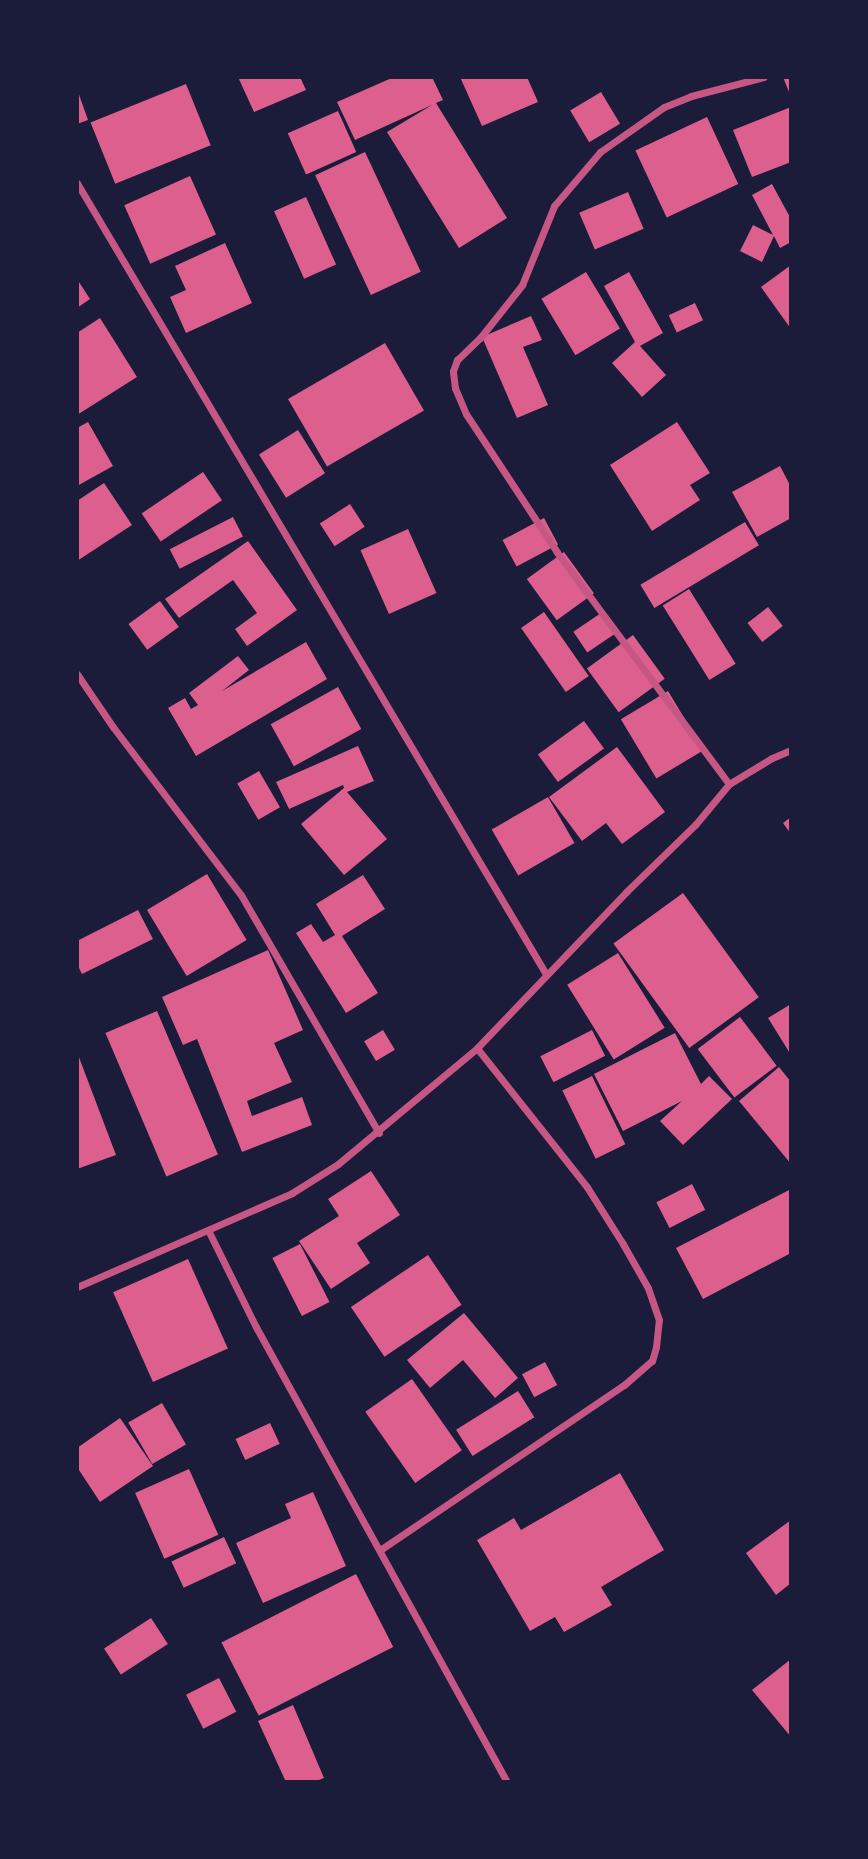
<!DOCTYPE html>
<style>
body{margin:0}
#map{position:relative;width:868px;height:1859px;overflow:hidden;background:#1b1b3a;font-family:"Work Sans",sans-serif}
div>[style]{position:absolute}
.building>*{inset:0;background:#dd5f8e;transform-origin:0 0}
.minor>*{height:7px;margin:-3.5px;padding:0 3.5px;transform-origin:3.5px;border-radius:3.5px;background:#c65784}
span{translate:-50% -50%;white-space:nowrap;text-align:center;line-height:1.15;-webkit-text-stroke:6px #1b1b3a;paint-order:stroke}
.frame{position:absolute;inset:0;border:79px solid #1b1b3a;pointer-events:none}
</style>
<div id="map">
<div class="building">
<div style="clip-path:polygon(238px 77px,300px 77px,306px 90px,254px 112px)"></div>
<div style="clip-path:polygon(394px 77px,432px 77px,443px 100px,436px 103px,507px 218px,459px 248px,387px 132px,432px 105px,355px 140px,337px 102px)"></div>
<div style="clip-path:polygon(460px 77px,527px 77px,538px 102px,482px 126px)"></div>
<div style="clip-path:polygon(783px 77px,791px 77px,791px 97px)"></div>
<div style="left:186px;top:84px;width:66px;height:103px;rotate:68deg"></div>
<div style="clip-path:polygon(77px 89px,88px 120px,77px 124px)"></div>
<div style="left:601px;top:92px;width:37px;height:36px;rotate:59deg"></div>
<div style="clip-path:polygon(791px 107px,791px 162px,752px 177px,733px 130px)"></div>
<div style="left:338px;top:111px;width:45px;height:55px;rotate:66deg"></div>
<div style="left:707px;top:117px;width:74px;height:79px;rotate:65deg"></div>
<div style="left:365px;top:152px;width:132px;height:55px;rotate:65deg"></div>
<div style="left:190px;top:176px;width:64px;height:72px;rotate:66deg"></div>
<div style="clip-path:polygon(772px 184px,791px 219px,791px 242px,780px 248px,774px 236px,762px 262px,740px 251px,753px 225px,773px 235px,752px 195px)"></div>
<div style="left:628px;top:192px;width:40px;height:53px;rotate:67deg"></div>
<div style="left:306px;top:197px;width:74px;height:35px;rotate:66deg"></div>
<div style="clip-path:polygon(225px 243px,252px 303px,186px 333px,170px 297px,186px 290px,175px 266px)"></div>
<div style="clip-path:polygon(791px 265px,791px 329px,761px 287px)"></div>
<div style="left:586px;top:272px;width:66px;height:52px;rotate:59deg"></div>
<div style="clip-path:polygon(629px 272px,663px 333px,640px 346px,666px 375px,642px 397px,612px 363px,635px 342px,604px 286px)"></div>
<div style="clip-path:polygon(77px 279px,90px 299px,77px 308px)"></div>
<div style="left:695px;top:303px;width:19px;height:29px;rotate:65deg"></div>
<div style="clip-path:polygon(531px 316px,542px 340px,523px 347px,548px 405px,517px 418px,482px 337px)"></div>
<div style="clip-path:polygon(100px 318px,137px 377px,77px 415px,77px 333px)"></div>
<div style="left:385px;top:343px;width:78px;height:112px;rotate:60deg"></div>
<div style="clip-path:polygon(88px 422px,113px 466px,77px 486px,77px 428px)"></div>
<div style="clip-path:polygon(677px 422px,710px 473px,690px 485px,700px 500px,652px 531px,610px 465px)"></div>
<div style="left:298px;top:430px;width:51px;height:46px;rotate:58deg"></div>
<div style="clip-path:polygon(780px 466px,791px 487px,791px 518px,757px 537px,732px 492px)"></div>
<div style="left:203px;top:472px;width:34px;height:74px;rotate:56deg"></div>
<div style="clip-path:polygon(104px 483px,132px 525px,77px 561px,77px 501px)"></div>
<div style="left:350px;top:504px;width:27px;height:36px;rotate:57deg"></div>
<div style="left:233px;top:517px;width:22px;height:71px;rotate:63deg"></div>
<div style="left:544px;top:518px;width:30px;height:47px;rotate:62deg"></div>
<div style="left:745px;top:522px;width:27px;height:122px;rotate:59deg"></div>
<div style="left:408px;top:529px;width:70px;height:52px;rotate:66deg"></div>
<div style="clip-path:polygon(248px 541px,297px 610px,247px 646px,235px 629px,257px 613px,233px 580px,179px 618px,165px 599px)"></div>
<div style="left:564px;top:552px;width:51px;height:46px;rotate:54deg"></div>
<div style="left:689px;top:589px;width:88px;height:31px;rotate:58deg"></div>
<div style="left:160px;top:601px;width:32px;height:39px;rotate:54deg"></div>
<div style="left:768px;top:607px;width:24px;height:26px;rotate:52deg"></div>
<div style="left:604px;top:611px;width:25px;height:37px;rotate:56deg"></div>
<div style="left:544px;top:612px;width:78px;height:28px;rotate:55deg"></div>
<div style="left:633px;top:635px;width:54px;height:57px;rotate:54deg"></div>
<div style="clip-path:polygon(306px 642px,327px 679px,196px 756px,168px 708px,185px 698px,191px 709px,198px 705px,189px 693px,238px 656px,249px 670px,222px 691px)"></div>
<div style="left:338px;top:687px;width:48px;height:77px;rotate:61deg"></div>
<div style="left:668px;top:691px;width:69px;height:55px;rotate:59deg"></div>
<div style="left:584px;top:721px;width:34px;height:57px;rotate:54deg"></div>
<div style="clip-path:polygon(358px 746px,374px 781px,347px 792px,387px 839px,344px 875px,301px 824px,344px 788px,343px 785px,289px 809px,276px 782px)"></div>
<div style="clip-path:polygon(617px 747px,665px 812px,622px 844px,606px 823px,582px 841px,549px 797px)"></div>
<div style="left:259px;top:771px;width:42px;height:25px;rotate:60deg"></div>
<div style="left:548px;top:797px;width:53px;height:65px;rotate:60deg"></div>
<div style="clip-path:polygon(791px 817px,791px 834px,783px 823px)"></div>
<div style="left:207px;top:874px;width:77px;height:70px;rotate:59deg"></div>
<div style="clip-path:polygon(363px 875px,385px 909px,342px 936px,378px 993px,346px 1013px,296px 933px,311px 924px,323px 942px,335px 935px,316px 904px)"></div>
<div style="left:683px;top:893px;width:129px;height:86px;rotate:54deg"></div>
<div style="clip-path:polygon(138px 910px,153px 939px,82px 974px,77px 964px,77px 941px)"></div>
<div style="clip-path:polygon(268px 950px,303px 1030px,274px 1043px,292px 1082px,247px 1101px,252px 1116px,302px 1097px,312px 1125px,242px 1152px,197px 1039px,183px 1045px,162px 997px)"></div>
<div style="left:618px;top:953px;width:88px;height:60px;rotate:58deg"></div>
<div style="clip-path:polygon(791px 1004px,791px 1055px,768px 1018px)"></div>
<div style="left:157px;top:1011px;width:156px;height:56px;rotate:67deg"></div>
<div style="left:740px;top:1017px;width:61px;height:53px;rotate:53deg"></div>
<div style="left:383px;top:1030px;width:23px;height:22px;rotate:59deg"></div>
<div style="left:592px;top:1030px;width:29px;height:58px;rotate:63deg"></div>
<div style="clip-path:polygon(675px 1033px,701px 1084px,709px 1076px,732px 1099px,683px 1145px,660px 1121px,682px 1101px,623px 1131px,594px 1074px)"></div>
<div style="clip-path:polygon(77px 1052px,116px 1155px,77px 1169px)"></div>
<div style="clip-path:polygon(779px 1067px,791px 1082px,791px 1164px,739px 1101px)"></div>
<div style="left:592px;top:1076px;width:76px;height:33px;rotate:64deg"></div>
<div style="clip-path:polygon(371px 1171px,400px 1215px,357px 1243px,370px 1263px,331px 1289px,299px 1241px,339px 1216px,328px 1199px)"></div>
<div style="left:692px;top:1184px;width:29px;height:40px;rotate:63deg"></div>
<div style="clip-path:polygon(791px 1189px,791px 1253px,703px 1299px,676px 1248px)"></div>
<div style="left:300px;top:1244px;width:65px;height:31px;rotate:63deg"></div>
<div style="left:428px;top:1255px;width:60px;height:93px;rotate:56deg"></div>
<div style="left:188px;top:1259px;width:98px;height:82px;rotate:66deg"></div>
<div style="clip-path:polygon(464px 1313px,518px 1378px,495px 1398px,463px 1360px,430px 1388px,407px 1360px)"></div>
<div style="left:545px;top:1362px;width:26px;height:26px;rotate:62deg"></div>
<div style="left:412px;top:1379px;width:87px;height:57px;rotate:55deg"></div>
<div style="left:518px;top:1391px;width:31px;height:73px;rotate:58deg"></div>
<div style="left:162px;top:1403px;width:48px;height:39px;rotate:60deg"></div>
<div style="clip-path:polygon(120px 1418px,153px 1466px,100px 1502px,77px 1467px,77px 1448px)"></div>
<div style="left:270px;top:1423px;width:23px;height:38px;rotate:65deg"></div>
<div style="left:189px;top:1469px;width:72px;height:59px;rotate:66deg"></div>
<div style="clip-path:polygon(620px 1473px,664px 1550px,601px 1587px,612px 1605px,564px 1632px,555px 1617px,530px 1631px,477px 1540px,514px 1518px,521px 1530px)"></div>
<div style="clip-path:polygon(313px 1492px,346px 1566px,263px 1603px,236px 1543px,291px 1518px,285px 1504px)"></div>
<div style="clip-path:polygon(791px 1520px,791px 1583px,776px 1595px,746px 1553px)"></div>
<div style="left:224px;top:1537px;width:29px;height:58px;rotate:65deg"></div>
<div style="left:356px;top:1574px;width:82px;height:151px;rotate:63deg"></div>
<div style="left:151px;top:1618px;width:31px;height:56px;rotate:57deg"></div>
<div style="clip-path:polygon(791px 1659px,791px 1737px,752px 1690px)"></div>
<div style="left:219px;top:1678px;width:38px;height:37px;rotate:63deg"></div>
<div style="clip-path:polygon(293px 1705px,324px 1778px,314px 1782px,286px 1782px,258px 1721px)"></div>
</div>
<div class="minor">
<div style="left:77px;top:183px;width:920px;rotate:59.34deg"></div>
<div style="left:77px;top:674px;width:64px;rotate:55.8deg"></div>
<div style="left:113px;top:727px;width:211px;rotate:52.7deg"></div>
<div style="left:241px;top:895px;width:275px;rotate:59.9deg"></div>
<div style="left:729px;top:784px;width:289px;rotate:-126.6deg"></div>
<div style="left:557px;top:552px;width:165px;rotate:-123.4deg"></div>
<div style="left:466px;top:414px;width:28px;rotate:-113deg"></div>
<div style="left:455px;top:388px;width:17px;rotate:-97deg"></div>
<div style="left:453px;top:371px;width:12px;rotate:-70deg"></div>
<div style="left:457px;top:360px;width:32px;rotate:-44deg"></div>
<div style="left:480px;top:338px;width:68px;rotate:-51.6deg"></div>
<div style="left:522px;top:285px;width:85px;rotate:-67.9deg"></div>
<div style="left:554px;top:206px;width:71px;rotate:-49.6deg"></div>
<div style="left:600px;top:152px;width:78px;rotate:-35.1deg"></div>
<div style="left:664px;top:107px;width:29px;rotate:-22deg"></div>
<div style="left:691px;top:96px;width:75px;rotate:-14.6deg"></div>
<div style="left:208px;top:1230px;width:108px;rotate:63.7deg"></div>
<div style="left:256px;top:1327px;width:520px;rotate:61.12deg"></div>
<div style="left:77px;top:1287px;width:235px;rotate:-23.6deg"></div>
<div style="left:292px;top:1193px;width:54px;rotate:-32.2deg"></div>
<div style="left:338px;top:1164px;width:181px;rotate:-39.8deg"></div>
<div style="left:477px;top:1048px;width:216px;rotate:-46.3deg"></div>
<div style="left:626px;top:892px;width:96px;rotate:-44.2deg"></div>
<div style="left:695px;top:825px;width:53px;rotate:-50.3deg"></div>
<div style="left:729px;top:784px;width:50px;rotate:-31.2deg"></div>
<div style="left:772px;top:758px;width:21px;rotate:-23deg"></div>
<div style="left:380px;top:1550px;width:295px;rotate:-34.1deg"></div>
<div style="left:624px;top:1385px;width:37px;rotate:-41deg"></div>
<div style="left:652px;top:1361px;width:15px;rotate:-74deg"></div>
<div style="left:656px;top:1347px;width:27px;rotate:-84deg"></div>
<div style="left:659px;top:1320px;width:34px;rotate:-109deg"></div>
<div style="left:648px;top:1288px;width:51px;rotate:-119.6deg"></div>
<div style="left:623px;top:1244px;width:67px;rotate:-122.3deg"></div>
<div style="left:587px;top:1187px;width:177px;rotate:-128.4deg"></div>
</div>
<div class="frame"></div>
</div>
